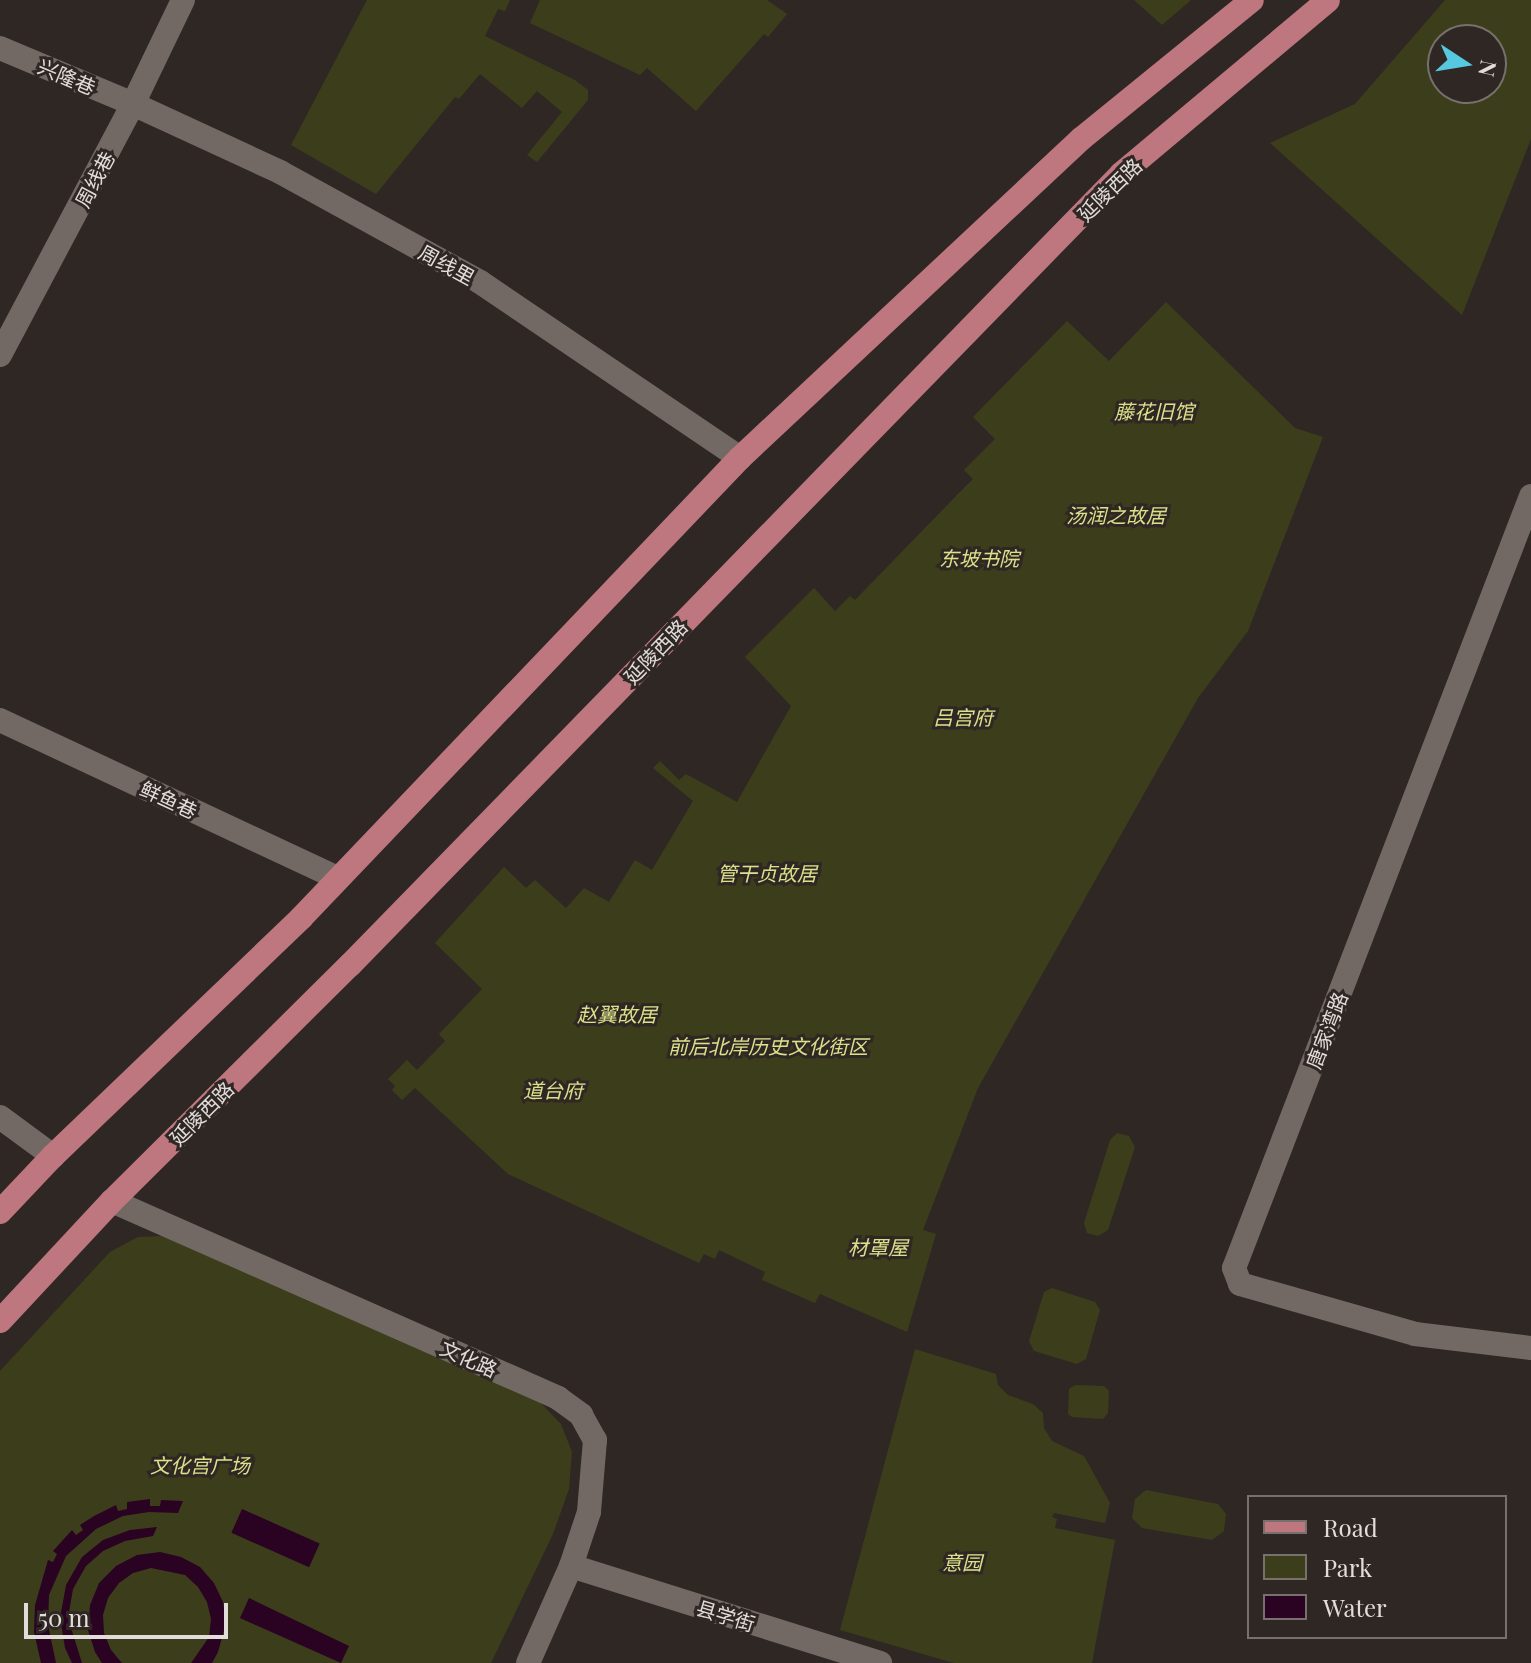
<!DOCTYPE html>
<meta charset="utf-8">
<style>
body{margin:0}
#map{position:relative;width:1531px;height:1663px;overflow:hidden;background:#2f2724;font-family:"Playfair Display","Noto Sans SC",serif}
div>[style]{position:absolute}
.green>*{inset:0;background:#3c3e1b}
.water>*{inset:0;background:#2a0222;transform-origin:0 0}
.minor>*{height:24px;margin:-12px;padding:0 12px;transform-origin:12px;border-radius:12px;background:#726965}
.major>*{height:24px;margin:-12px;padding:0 12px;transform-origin:12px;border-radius:12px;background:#be767f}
span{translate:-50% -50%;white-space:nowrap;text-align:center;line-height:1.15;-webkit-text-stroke:6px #2f2724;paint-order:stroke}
.street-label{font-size:20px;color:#e2dddb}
.park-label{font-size:20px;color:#dae189;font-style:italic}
.legend{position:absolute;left:1247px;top:1495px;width:260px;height:144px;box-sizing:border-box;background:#2f2724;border:2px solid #77706d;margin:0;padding:10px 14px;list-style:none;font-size:24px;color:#e2dddb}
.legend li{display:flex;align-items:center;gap:16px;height:40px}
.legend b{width:40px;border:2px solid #77706d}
.north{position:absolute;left:1427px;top:24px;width:80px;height:80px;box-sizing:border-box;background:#2f2724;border:2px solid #77706d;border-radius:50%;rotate:102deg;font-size:22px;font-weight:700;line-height:32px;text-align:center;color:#e2dddb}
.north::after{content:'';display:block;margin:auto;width:28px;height:36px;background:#56c9e1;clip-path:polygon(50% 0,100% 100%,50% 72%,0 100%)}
.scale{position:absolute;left:24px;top:1603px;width:204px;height:36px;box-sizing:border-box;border:4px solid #e2dddb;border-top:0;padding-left:10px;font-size:24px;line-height:28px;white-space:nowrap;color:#e2dddb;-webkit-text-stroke:6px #2f2724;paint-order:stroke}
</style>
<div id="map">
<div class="green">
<div style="clip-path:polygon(367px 0,510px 0,505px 11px,498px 9px,485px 36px,575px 80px,588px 90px,588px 100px,537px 162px,527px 155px,562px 112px,537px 91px,522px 108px,480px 74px,459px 99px,455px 97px,376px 194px,291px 145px)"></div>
<div style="clip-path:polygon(540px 0,767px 0,787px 14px,768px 37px,764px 34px,696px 111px,647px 68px,640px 75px,530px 23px)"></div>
<div style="clip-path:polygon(1134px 0,1191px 0,1162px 25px)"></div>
<div style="clip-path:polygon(evenodd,1445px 0,1531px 0,1531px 139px,1462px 315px,1270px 143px,1355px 104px,1445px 0,1443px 40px,1491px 40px,1491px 88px,1443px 88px,1443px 40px)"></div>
<div style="clip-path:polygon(1166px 302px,1295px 428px,1323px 437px,1248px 631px,1198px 698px,978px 1088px,923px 1230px,936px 1234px,907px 1332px,820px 1294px,815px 1303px,762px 1280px,765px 1272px,719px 1250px,715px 1259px,704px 1254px,699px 1263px,508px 1174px,415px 1088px,402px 1100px,392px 1090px,395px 1086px,388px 1079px,407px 1060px,417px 1070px,445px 1041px,439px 1034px,482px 989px,435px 943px,504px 867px,526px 888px,535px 880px,566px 908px,584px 888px,609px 902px,635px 860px,652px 870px,693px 801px,653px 768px,660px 761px,679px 780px,686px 774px,737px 802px,791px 706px,745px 657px,814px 588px,835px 611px,850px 596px,855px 600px,957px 495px,973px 479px,964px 470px,995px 439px,973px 417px,1067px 321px,1109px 361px)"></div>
<div style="clip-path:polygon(1117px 1133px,1129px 1136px,1135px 1147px,1108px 1230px,1098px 1236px,1087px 1233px,1084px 1223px,1110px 1140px)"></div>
<div style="clip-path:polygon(163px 1236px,534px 1396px,561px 1424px,572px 1452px,569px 1489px,553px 1534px,491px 1663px,0 1663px,0 1371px,110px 1252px,138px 1237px)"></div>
<div style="clip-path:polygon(1052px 1288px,1095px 1302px,1100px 1310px,1086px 1359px,1077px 1364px,1034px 1351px,1029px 1341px,1044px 1292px)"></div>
<div style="clip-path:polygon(915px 1349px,996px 1374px,998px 1385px,1008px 1395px,1033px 1404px,1043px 1413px,1044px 1428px,1052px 1441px,1084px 1456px,1110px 1503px,1105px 1523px,1054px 1513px,1052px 1517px,1057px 1519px,1055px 1528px,1115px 1540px,1092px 1663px,954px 1663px,840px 1630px)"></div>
<div style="clip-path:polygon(1075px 1385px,1104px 1386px,1109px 1391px,1108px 1413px,1103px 1419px,1072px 1417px,1068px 1414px,1069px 1389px)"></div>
<div style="clip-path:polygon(1146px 1490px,1218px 1504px,1226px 1514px,1224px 1531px,1212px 1540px,1142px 1528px,1132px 1518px,1135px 1499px)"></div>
</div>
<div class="water">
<div style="clip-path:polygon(150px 1499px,150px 1506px,160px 1506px,161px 1500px,183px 1501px,178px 1513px,149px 1512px,123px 1516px,96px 1529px,66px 1556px,49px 1595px,48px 1625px,56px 1663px,41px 1663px,34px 1632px,35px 1605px,48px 1560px,53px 1562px,57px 1554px,53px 1551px,72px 1530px,76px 1535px,83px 1530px,80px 1525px,94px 1516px,116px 1505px,118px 1511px,127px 1509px,127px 1502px)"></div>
<div style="left:242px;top:1509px;width:85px;height:26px;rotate:24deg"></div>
<div style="clip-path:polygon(157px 1527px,153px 1536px,125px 1541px,103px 1551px,86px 1566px,73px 1589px,68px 1618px,82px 1663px,72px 1663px,65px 1648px,60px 1618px,66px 1585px,82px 1557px,103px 1540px,130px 1530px)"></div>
<div style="clip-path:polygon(160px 1552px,181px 1557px,200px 1567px,214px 1583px,223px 1602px,226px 1623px,218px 1652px,212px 1663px,191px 1663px,209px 1637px,211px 1619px,207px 1602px,198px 1587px,185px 1575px,151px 1568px,133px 1573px,119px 1583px,108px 1598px,103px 1615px,104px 1633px,111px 1650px,122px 1663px,102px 1663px,95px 1652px,88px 1630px,90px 1605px,99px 1583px,116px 1566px,137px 1555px)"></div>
<div style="clip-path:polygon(249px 1598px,349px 1646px,341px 1663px,240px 1618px)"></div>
</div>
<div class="minor">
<div style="left:0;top:48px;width:144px;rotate:22.8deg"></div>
<div style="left:133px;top:104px;width:162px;rotate:24.8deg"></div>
<div style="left:280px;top:172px;width:228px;rotate:28.8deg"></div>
<div style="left:480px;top:282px;width:314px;rotate:34.1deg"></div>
<div style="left:0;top:355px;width:284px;rotate:-62.1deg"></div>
<div style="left:133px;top:104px;width:115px;rotate:-64.3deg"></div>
<div style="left:1531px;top:496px;width:827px;rotate:111.04deg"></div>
<div style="left:1234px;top:1268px;width:17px;rotate:69deg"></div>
<div style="left:1240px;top:1284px;width:182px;rotate:15.9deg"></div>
<div style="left:1415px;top:1334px;width:117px;rotate:6.9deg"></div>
<div style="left:0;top:720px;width:373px;rotate:25.1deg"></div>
<div style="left:0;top:1117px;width:66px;rotate:36.3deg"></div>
<div style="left:112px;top:1201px;width:488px;rotate:23.8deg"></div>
<div style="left:558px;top:1398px;width:29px;rotate:36deg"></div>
<div style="left:581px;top:1415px;width:29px;rotate:61deg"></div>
<div style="left:595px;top:1440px;width:72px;rotate:94.8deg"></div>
<div style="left:589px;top:1512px;width:57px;rotate:108.4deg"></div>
<div style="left:571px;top:1566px;width:106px;rotate:113.9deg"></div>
<div style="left:571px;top:1566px;width:324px;rotate:17.4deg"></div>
</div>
<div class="major">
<div style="left:0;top:1212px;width:77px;rotate:-46.6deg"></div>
<div style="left:53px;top:1156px;width:344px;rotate:-43.8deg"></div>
<div style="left:301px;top:918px;width:636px;rotate:-46.34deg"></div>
<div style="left:740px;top:458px;width:467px;rotate:-43.1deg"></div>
<div style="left:1081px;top:139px;width:220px;rotate:-39.1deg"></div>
<div style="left:0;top:1321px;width:164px;rotate:-47deg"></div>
<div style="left:112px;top:1201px;width:335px;rotate:-44.8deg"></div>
<div style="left:350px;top:965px;width:1105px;rotate:-45.73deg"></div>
<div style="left:1121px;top:174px;width:270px;rotate:-40deg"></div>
</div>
<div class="street-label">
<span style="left:67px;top:76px;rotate:23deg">兴隆巷</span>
<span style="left:94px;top:179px;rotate:-62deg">周线巷</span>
<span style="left:1109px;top:189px;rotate:-44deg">延陵西路</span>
<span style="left:447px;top:264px;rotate:29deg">周线里</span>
<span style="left:655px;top:651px;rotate:-46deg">延陵西路</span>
<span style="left:169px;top:799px;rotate:25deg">鲜鱼巷</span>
<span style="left:1326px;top:1030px;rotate:-69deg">唐家湾路</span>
<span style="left:201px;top:1113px;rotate:-45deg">延陵西路</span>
<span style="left:469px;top:1358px;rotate:24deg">文化路</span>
<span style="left:726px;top:1615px;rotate:17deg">县学街</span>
</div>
<div class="park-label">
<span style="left:1154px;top:410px">藤花旧馆</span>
<span style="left:1116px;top:514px">汤润之故居</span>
<span style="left:979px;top:557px">东坡书院</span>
<span style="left:963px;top:716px">吕宫府</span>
<span style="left:767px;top:872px">管干贞故居</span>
<span style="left:617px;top:1013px">赵翼故居</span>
<span style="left:768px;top:1045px">前后北岸历史文化街区</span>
<span style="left:553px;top:1089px">道台府</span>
<span style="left:878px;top:1246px">材罩屋</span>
<span style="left:200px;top:1464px">文化宫广场</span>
<span style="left:962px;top:1561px">意园</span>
</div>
<ul class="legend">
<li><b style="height:10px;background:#be767f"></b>Road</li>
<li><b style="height:22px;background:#3c3e1b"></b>Park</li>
<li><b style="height:22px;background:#2a0222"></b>Water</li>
</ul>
<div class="north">N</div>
<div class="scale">50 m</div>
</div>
